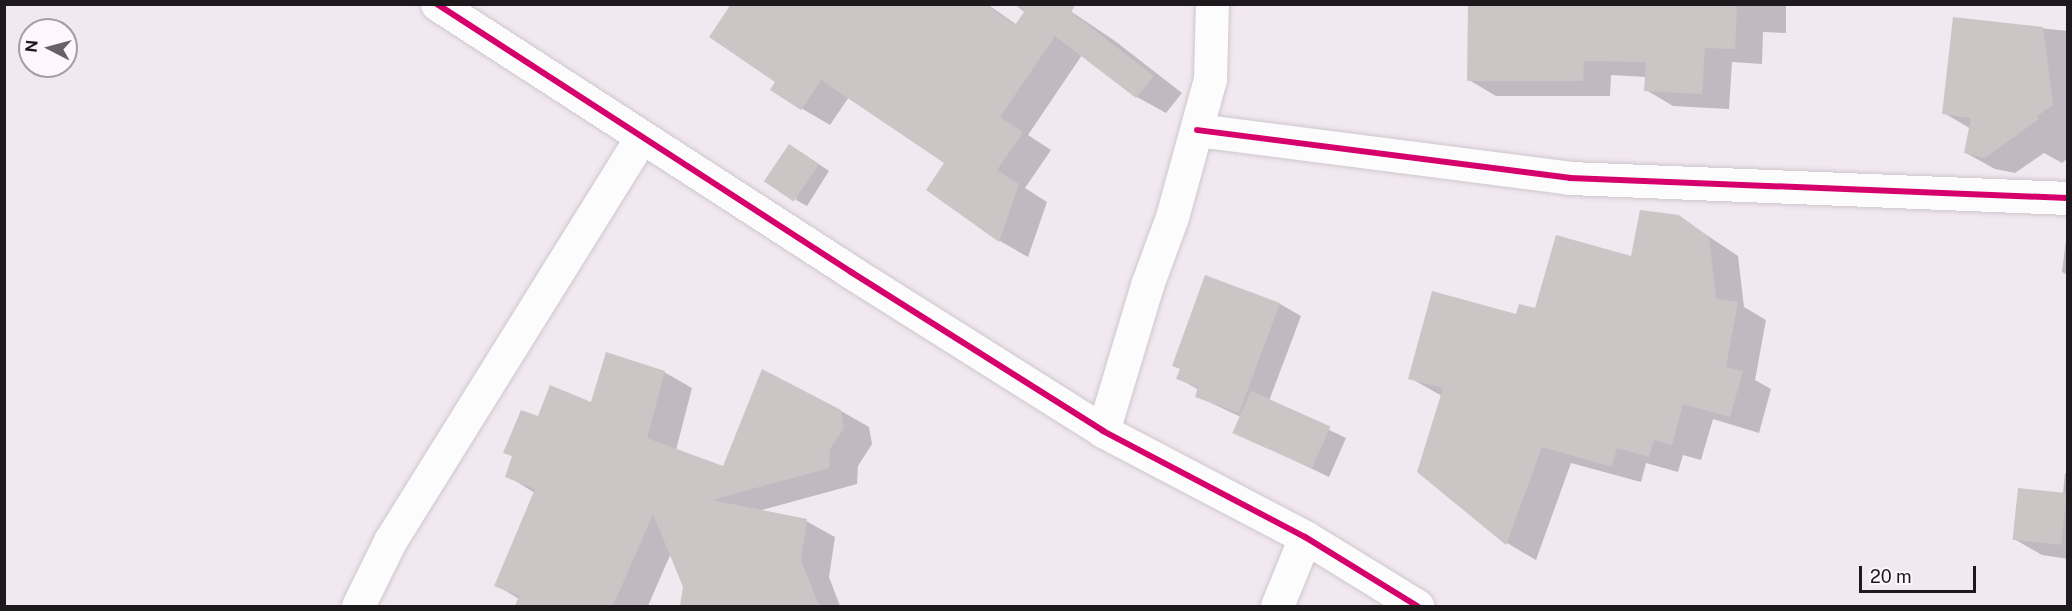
<!DOCTYPE html>
<style>
body{margin:0}
#map{position:relative;width:2072px;height:611px;overflow:hidden;background:#f2e8f0;font-family:"Public Sans",sans-serif}
div>[style]{position:absolute}
.shadow>*{inset:0;background:#0003}
.building>*{inset:0;background:#ccc5c6;transform-origin:0 0}
.roads{filter:drop-shadow(0 0 2px #cec7cd) drop-shadow(0 0 2px #cec7cd)}
.minor>*{height:33px;margin:-16.5px;padding:0 16.5px;transform-origin:16.5px;border-radius:16.5px;background:#fdfcfd}
.cycleway>*{height:6px;margin:-3px;padding:0 3px;transform-origin:3px;border-radius:3px;background:#d6006c}
span{translate:-50% -50%;white-space:nowrap;text-align:center;line-height:1.15;-webkit-text-stroke:4.5px #fef5fd;paint-order:stroke}
.frame{position:absolute;inset:0;border:6px solid #1e191d;pointer-events:none}
.north{position:absolute;left:18px;top:18px;width:60px;height:60px;box-sizing:border-box;background:#fef5fd;border:2px solid #a49da3;border-radius:50%;rotate:276deg;font-size:16px;font-weight:700;line-height:24px;text-align:center;color:#1e191d}
.north::after{content:'';display:block;margin:auto;width:21px;height:27px;background:#686167;clip-path:polygon(50% 0,100% 100%,50% 72%,0 100%)}
.scale{position:absolute;left:1859px;top:566px;width:117px;height:27px;box-sizing:border-box;border:3px solid #1e191d;border-top:0;padding-left:8px;font-size:18px;line-height:21px;white-space:nowrap;color:#1e191d;-webkit-text-stroke:4px #fef5fd;paint-order:stroke}
</style>
<div id="map">
<div class="shadow">
<div style="clip-path:polygon(727px 4px,987px 4px,1017px 25px,1060px 4px,1115px 41px,1182px 93px,1166px 113px,1137px 97px,1082px 55px,1028px 135px,1051px 150px,1025px 188px,1047px 202px,1028px 257px,1000px 241px,928px 190px,946px 163px,849px 97px,830px 125px,801px 108px,777px 82px)"></div>
<div style="clip-path:polygon(1469px 4px,1786px 4px,1786px 33px,1763px 32px,1762px 64px,1732px 62px,1729px 109px,1673px 106px,1646px 90px,1646px 77px,1611px 75px,1610px 96px,1496px 96px,1469px 80px)"></div>
<div style="clip-path:polygon(1954px 19px,2068px 31px,2068px 158px,2062px 163px,2044px 153px,2015px 173px,1995px 169px,1966px 153px,1971px 129px,1944px 113px)"></div>
<div style="clip-path:polygon(801px 152px,829px 171px,807px 206px,796px 200px)"></div>
<div style="clip-path:polygon(1678px 216px,1738px 256px,1744px 307px,1766px 320px,1755px 380px,1771px 389px,1759px 433px,1713px 419px,1701px 460px,1683px 455px,1678px 472px,1646px 463px,1641px 482px,1571px 463px,1536px 560px,1507px 543px,1419px 471px,1442px 396px,1410px 378px,1517px 316px,1536px 310px,1632px 258px)"></div>
<div style="clip-path:polygon(2068px 224px,2068px 275px,2062px 272px)"></div>
<div style="clip-path:polygon(1206px 277px,1280px 304px,1301px 316px,1269px 401px,1346px 438px,1329px 477px,1235px 432px,1241px 417px,1196px 396px,1199px 390px,1178px 378px)"></div>
<div style="clip-path:polygon(664px 372px,692px 388px,676px 450px,723px 468px,841px 411px,869px 427px,872px 444px,858px 466px,857px 484px,758px 511px,806px 521px,835px 537px,829px 577px,840px 606px,682px 606px,685px 587px,671px 553px,648px 606px,516px 606px,519px 599px,496px 585px,535px 493px,507px 476px,514px 457px,505px 452px,539px 418px,592px 404px)"></div>
<div style="clip-path:polygon(2065px 473px,2068px 474px,2068px 559px,2042px 555px,2014px 539px,2063px 494px)"></div>
</div>
<div class="building">
<div style="clip-path:polygon(731px 4px,985px 4px,1015px 25px,1024px 12px,1014px 4px,1076px 4px,1071px 12px,1154px 76px,1136px 98px,1055px 36px,1000px 117px,1023px 132px,997px 170px,1019px 184px,999px 242px,926px 190px,944px 163px,821px 80px,801px 110px,770px 90px,775px 82px,709px 37px)"></div>
<div style="clip-path:polygon(1468px 4px,1737px 4px,1735px 49px,1705px 48px,1702px 94px,1644px 91px,1646px 62px,1584px 61px,1583px 81px,1467px 81px)"></div>
<div style="clip-path:polygon(1953px 17px,2043px 27px,2053px 105px,2037px 116px,2039px 119px,1985px 158px,1964px 153px,1971px 118px,1942px 114px)"></div>
<div style="left:789px;top:144px;width:36px;height:45px;rotate:34deg"></div>
<div style="clip-path:polygon(1640px 210px,1679px 215px,1709px 237px,1716px 299px,1738px 302px,1726px 367px,1743px 371px,1730px 417px,1683px 404px,1672px 445px,1654px 440px,1649px 457px,1617px 448px,1612px 467px,1542px 447px,1506px 545px,1417px 472px,1443px 388px,1408px 379px,1432px 291px,1516px 314px,1519px 304px,1535px 308px,1556px 235px,1631px 256px)"></div>
<div style="clip-path:polygon(1205px 275px,1280px 303px,1239px 413px,1195px 397px,1198px 387px,1176px 379px,1180px 369px,1172px 366px)"></div>
<div style="clip-path:polygon(606px 352px,665px 371px,647px 438px,723px 466px,762px 369px,841px 410px,844px 428px,830px 449px,829px 468px,712px 500px,807px 519px,801px 560px,819px 606px,680px 606px,683px 587px,653px 514px,613px 606px,515px 606px,519px 596px,494px 586px,535px 489px,505px 477px,512px 456px,503px 453px,521px 410px,538px 416px,550px 385px,591px 402px)"></div>
<div style="left:1251px;top:391px;width:87px;height:46px;rotate:24deg"></div>
<div style="left:2018px;top:488px;width:49px;height:52px;rotate:6deg"></div>
</div>
<div class="roads">
<div class="minor">
<div style="left:437px;top:4px;width:493px;rotate:32.9deg"></div>
<div style="left:851px;top:272px;width:298px;rotate:32.2deg"></div>
<div style="left:1103px;top:431px;width:228px;rotate:27.7deg"></div>
<div style="left:1305px;top:537px;width:132px;rotate:31.6deg"></div>
<div style="left:1197px;top:130px;width:376px;rotate:7.3deg"></div>
<div style="left:1570px;top:178px;width:498px;rotate:2.3deg"></div>
<div style="left:1103px;top:431px;width:152px;rotate:-73.2deg"></div>
<div style="left:1147px;top:285px;width:72px;rotate:-69.8deg"></div>
<div style="left:1172px;top:217px;width:143px;rotate:-74.6deg"></div>
<div style="left:1210px;top:79px;width:75px;rotate:-88.5deg"></div>
<div style="left:358px;top:606px;width:72px;rotate:-63.8deg"></div>
<div style="left:390px;top:541px;width:476px;rotate:-58.1deg"></div>
<div style="left:1277px;top:606px;width:74px;rotate:-67.9deg"></div>
</div>
</div>
<div class="cycleway">
<div style="left:437px;top:4px;width:493px;rotate:32.9deg"></div>
<div style="left:851px;top:272px;width:298px;rotate:32.2deg"></div>
<div style="left:1103px;top:431px;width:228px;rotate:27.7deg"></div>
<div style="left:1305px;top:537px;width:132px;rotate:31.6deg"></div>
<div style="left:1197px;top:130px;width:376px;rotate:7.3deg"></div>
<div style="left:1570px;top:178px;width:498px;rotate:2.3deg"></div>
</div>
<div class="frame"></div>
<div class="north">N</div>
<div class="scale">20 m</div>
</div>
